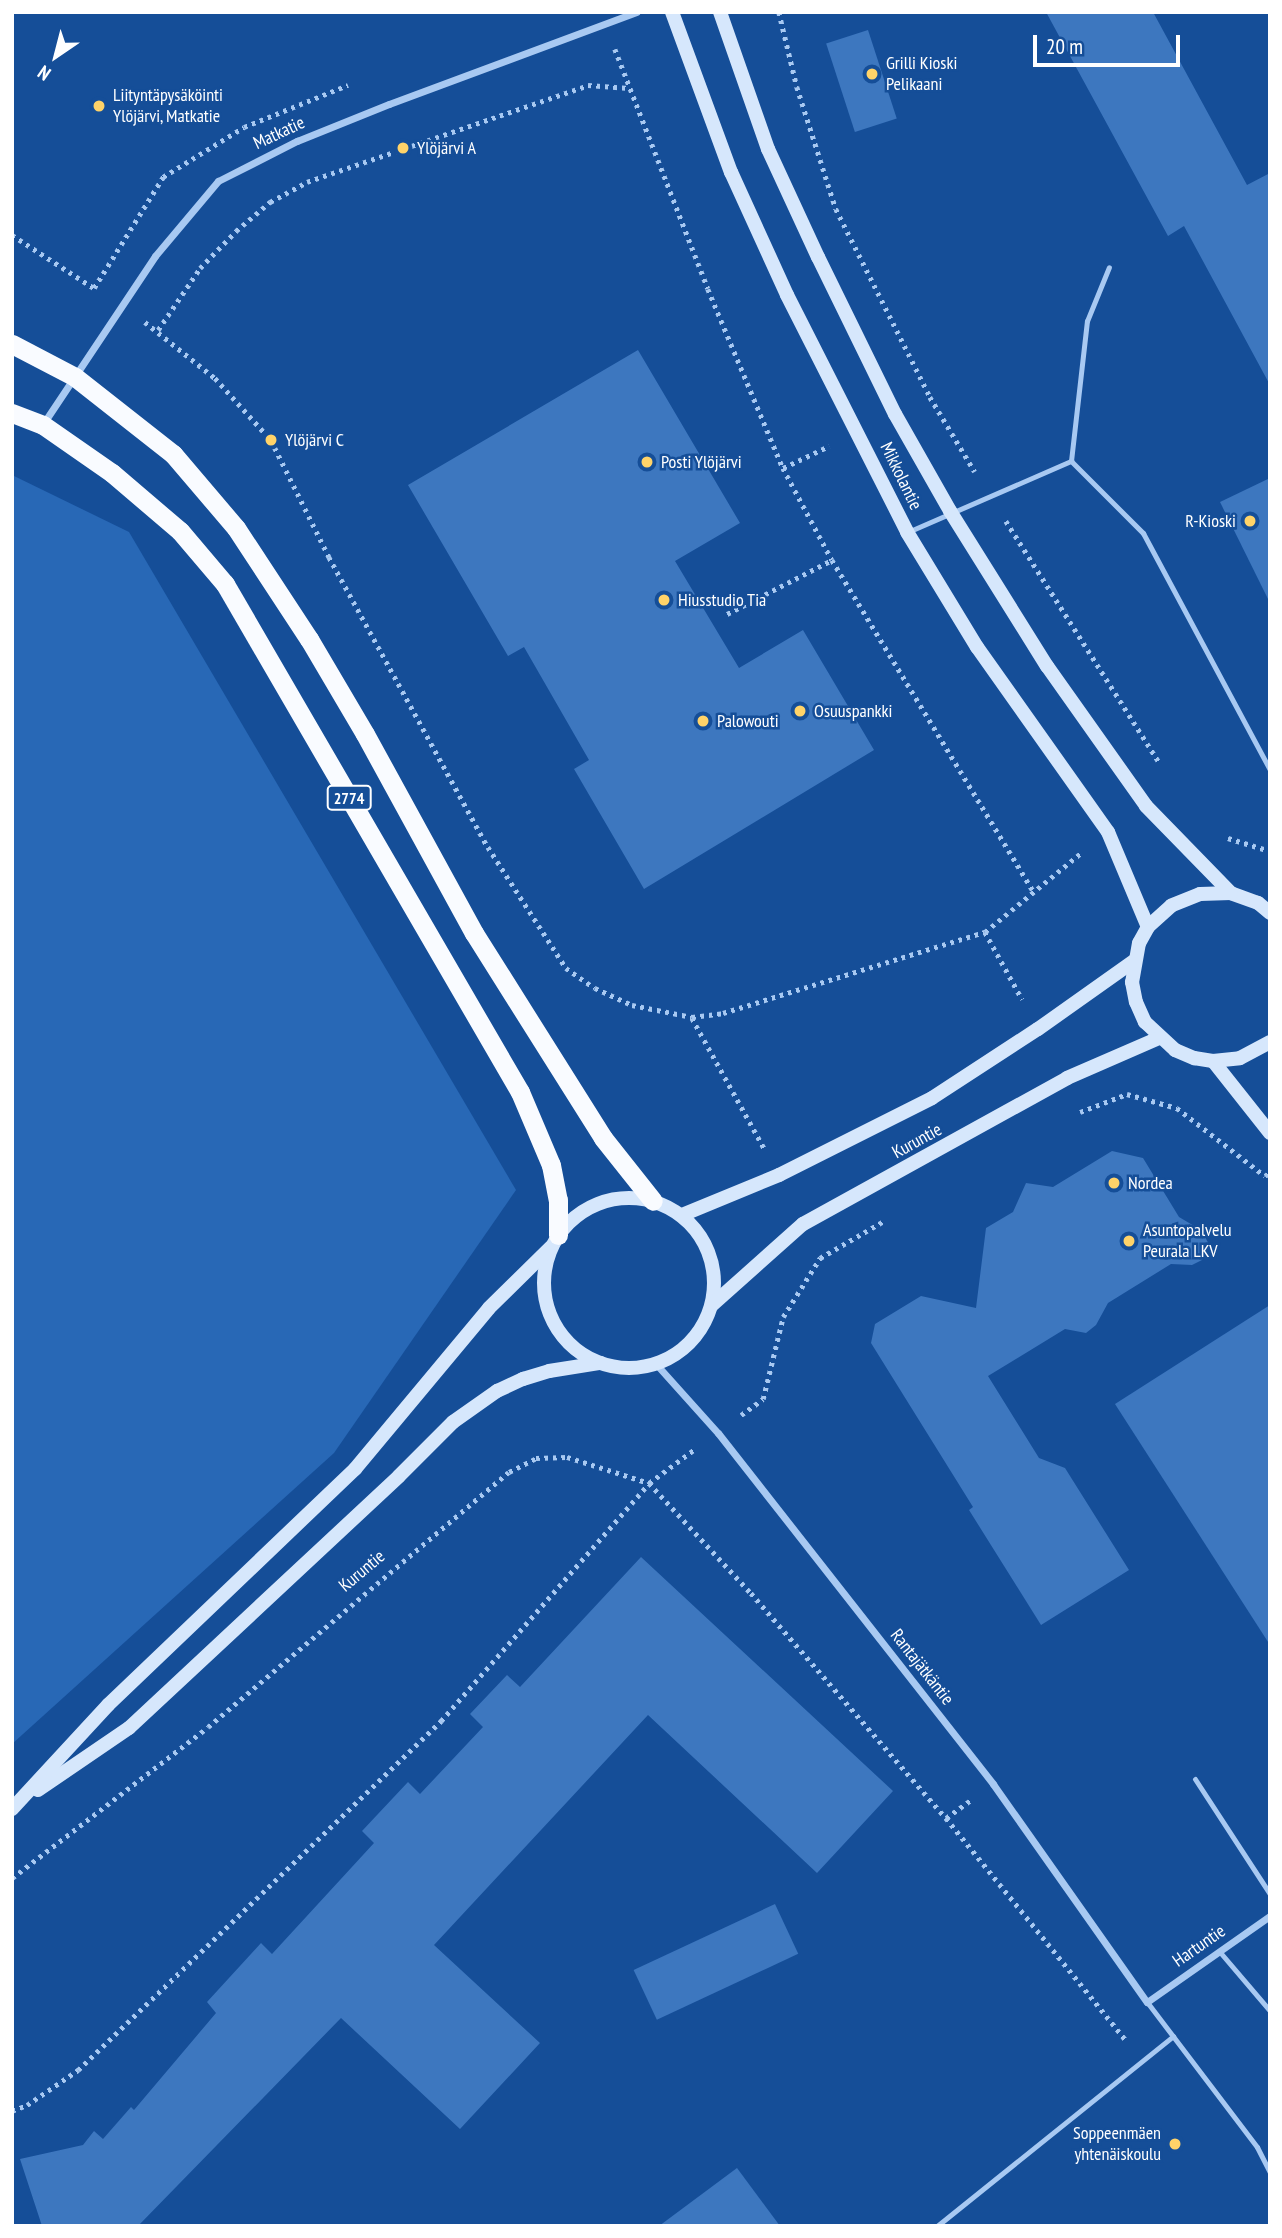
<!DOCTYPE html>
<meta charset="utf-8">
<style>
body{margin:0}
#map{position:relative;width:1282px;height:2238px;overflow:hidden;background:#154e98;font-family:"PT Sans Narrow",sans-serif}
div>[style]{position:absolute}
.green>*{inset:0;background:#2868b6}
.building>*{inset:0;background:#3d77bf;transform-origin:0 0}
.path>*{height:4.5px;margin-top:-2.25px;transform-origin:0;background:repeating-linear-gradient(90deg,#a8c9f2 0 3.5px,transparent 0 8.5px)}
.service>*{height:5px;margin:-2.5px;padding:0 2.5px;transform-origin:2.5px;border-radius:2.5px;background:#a8c9f2}
.minor>*{height:7px;margin:-3.5px;padding:0 3.5px;transform-origin:3.5px;border-radius:3.5px;background:#a8c9f2}
.secondary>*{height:14px;margin:-7px;padding:0 7px;transform-origin:7px;border-radius:7px;background:#d6e7fc}
.secondary>.ring{margin:-7px;padding:0;box-sizing:content-box;background:none;border:14px solid #d6e7fc;border-radius:50%}
.trunk>*{height:19px;margin:-9.5px;padding:0 9.5px;transform-origin:9.5px;border-radius:9.5px;background:#f9fbff}
.dots>*{width:19px;height:19px;translate:-50% -50%;box-sizing:border-box;border:4px solid #154e98;border-radius:50%}
span{translate:-50% -50%;white-space:nowrap;text-align:center;line-height:1.15;-webkit-text-stroke:5px #154e98;paint-order:stroke}
.shield-label span{padding:2px 5px;background:#154e98;border:2px solid;border-radius:5px;-webkit-text-stroke-width:0}
.shield-label{font-size:16px;color:#fff;font-weight:700}
.poi-label{font-size:18px;color:#fff}
.left{translate:0 -50%;text-align:left}
.right{translate:-100% -50%;text-align:right}
.street-label{font-size:18px;color:#fff}
.frame{position:absolute;inset:0;border:14px solid #fff;pointer-events:none}
.north{position:absolute;left:21px;top:21px;width:70px;height:70px;-webkit-text-stroke:5px #154e98;paint-order:stroke;rotate:215deg;font-size:19px;font-weight:700;line-height:28px;text-align:center;color:#fff}
.north::after{content:'';display:block;margin:auto;width:24px;height:32px;background:#fff;clip-path:polygon(50% 0,100% 100%,50% 72%,0 100%)}
.scale{position:absolute;left:1033px;top:35px;width:147px;height:32px;box-sizing:border-box;border:4px solid #fff;border-top:0;padding-left:9px;font-size:21px;line-height:24px;white-space:nowrap;color:#fff;-webkit-text-stroke:5px #154e98;paint-order:stroke}
</style>
<div id="map">
<div class="green">
<div style="clip-path:polygon(12px 475px,129px 532px,516px 1190px,334px 1453px,12px 1744px)"></div>
</div>
<div class="building">
<div style="clip-path:polygon(1046px 12px,1153px 12px,1247px 185px,1270px 173px,1270px 385px,1184px 226px,1168px 236px)"></div>
<div style="left:868px;top:30px;width:93px;height:44px;rotate:72deg"></div>
<div style="clip-path:polygon(638px 350px,740px 523px,675px 561px,739px 668px,803px 630px,874px 750px,644px 889px,574px 769px,589px 760px,524px 647px,508px 656px,408px 485px)"></div>
<div style="clip-path:polygon(1270px 478px,1270px 603px,1220px 502px)"></div>
<div style="clip-path:polygon(1112px 1151px,1143px 1158px,1179px 1217px,1201px 1230px,1210px 1246px,1202px 1260px,1192px 1265px,1171px 1264px,1108px 1303px,1096px 1325px,1086px 1333px,1065px 1329px,988px 1376px,1039px 1458px,1065px 1468px,1129px 1570px,1041px 1625px,969px 1510px,973px 1507px,871px 1343px,875px 1324px,921px 1296px,976px 1308px,986px 1228px,1013px 1212px,1026px 1183px,1053px 1187px)"></div>
<div style="clip-path:polygon(1270px 1305px,1270px 1645px,1115px 1404px)"></div>
<div style="clip-path:polygon(641px 1557px,893px 1791px,817px 1873px,648px 1715px,434px 1945px,540px 2043px,460px 2129px,341px 2018px,138px 2226px,42px 2226px,20px 2159px,83px 2145px,94px 2131px,103px 2139px,131px 2107px,134px 2110px,216px 2013px,207px 2002px,261px 1943px,272px 1954px,374px 1843px,362px 1831px,408px 1782px,420px 1794px,483px 1727px,470px 1714px,507px 1675px,520px 1687px)"></div>
<div style="left:775px;top:1904px;width:55px;height:156px;rotate:65deg"></div>
<div style="clip-path:polygon(737px 2168px,780px 2226px,659px 2226px)"></div>
</div>
<div class="path">
<div style="left:779px;top:12px;width:77px;rotate:76.5deg"></div>
<div style="left:797px;top:87px;width:128px;rotate:72.3deg"></div>
<div style="left:836px;top:209px;width:210px;rotate:63.4deg"></div>
<div style="left:930px;top:397px;width:87px;rotate:59deg"></div>
<div style="left:615px;top:49px;width:257px;rotate:68.8deg"></div>
<div style="left:708px;top:289px;width:194px;rotate:67.3deg"></div>
<div style="left:783px;top:468px;width:104px;rotate:62deg"></div>
<div style="left:832px;top:560px;width:386px;rotate:58.7deg"></div>
<div style="left:12px;top:235px;width:101px;rotate:32.9deg"></div>
<div style="left:94px;top:288px;width:131px;rotate:-58.1deg"></div>
<div style="left:163px;top:177px;width:95px;rotate:-31.7deg"></div>
<div style="left:244px;top:127px;width:112px;rotate:-22deg"></div>
<div style="left:145px;top:322px;width:90px;rotate:38.7deg"></div>
<div style="left:215px;top:378px;width:84px;rotate:47.9deg"></div>
<div style="left:271px;top:440px;width:131px;rotate:63.6deg"></div>
<div style="left:329px;top:557px;width:331px;rotate:61.3deg"></div>
<div style="left:488px;top:847px;width:144px;rotate:57.2deg"></div>
<div style="left:566px;top:968px;width:35px;rotate:35deg"></div>
<div style="left:595px;top:988px;width:41px;rotate:24.7deg"></div>
<div style="left:632px;top:1005px;width:61px;rotate:11.3deg"></div>
<div style="left:692px;top:1017px;width:31px;rotate:-7deg"></div>
<div style="left:723px;top:1013px;width:274px;rotate:-17.2deg"></div>
<div style="left:985px;top:932px;width:124px;rotate:-39.5deg"></div>
<div style="left:158px;top:330px;width:75px;rotate:-55.9deg"></div>
<div style="left:200px;top:268px;width:52px;rotate:-45.8deg"></div>
<div style="left:236px;top:231px;width:45px;rotate:-40.5deg"></div>
<div style="left:270px;top:202px;width:42px;rotate:-28.4deg"></div>
<div style="left:307px;top:182px;width:297px;rotate:-19deg"></div>
<div style="left:588px;top:85px;width:41px;rotate:4.2deg"></div>
<div style="left:783px;top:468px;width:51px;rotate:-25.6deg"></div>
<div style="left:1006px;top:521px;width:285px;rotate:57.6deg"></div>
<div style="left:727px;top:614px;width:118px;rotate:-27.2deg"></div>
<div style="left:1228px;top:838px;width:44px;rotate:17.2deg"></div>
<div style="left:985px;top:932px;width:77px;rotate:61.1deg"></div>
<div style="left:692px;top:1018px;width:149px;rotate:61deg"></div>
<div style="left:1080px;top:1112px;width:50px;rotate:-21deg"></div>
<div style="left:1127px;top:1094px;width:52px;rotate:15.6deg"></div>
<div style="left:1177px;top:1108px;width:111px;rotate:37.7deg"></div>
<div style="left:1265px;top:1176px;width:6px;rotate:-39deg"></div>
<div style="left:741px;top:1415px;width:27px;rotate:-36deg"></div>
<div style="left:763px;top:1399px;width:84px;rotate:-76.3deg"></div>
<div style="left:783px;top:1317px;width:70px;rotate:-57.9deg"></div>
<div style="left:820px;top:1258px;width:72px;rotate:-30.1deg"></div>
<div style="left:946px;top:1818px;width:31px;rotate:-36deg"></div>
<div style="left:12px;top:1878px;width:247px;rotate:-37.6deg"></div>
<div style="left:208px;top:1727px;width:394px;rotate:-40.3deg"></div>
<div style="left:509px;top:1472px;width:30px;rotate:-27deg"></div>
<div style="left:536px;top:1458px;width:31px;rotate:-2deg"></div>
<div style="left:567px;top:1457px;width:86px;rotate:17.6deg"></div>
<div style="left:649px;top:1483px;width:57px;rotate:-36.5deg"></div>
<div style="left:12px;top:2111px;width:16px;rotate:-22deg"></div>
<div style="left:27px;top:2105px;width:62px;rotate:-34.5deg"></div>
<div style="left:78px;top:2070px;width:504px;rotate:-43.87deg"></div>
<div style="left:441px;top:1721px;width:316px;rotate:-48.8deg"></div>
<div style="left:649px;top:1483px;width:150px;rotate:47.2deg"></div>
<div style="left:751px;top:1593px;width:298px;rotate:49.1deg"></div>
<div style="left:946px;top:1818px;width:286px;rotate:51deg"></div>
</div>
<div class="service">
<div style="left:1071px;top:461px;width:141px;rotate:-83.5deg"></div>
<div style="left:1087px;top:321px;width:58px;rotate:-67.8deg"></div>
<div style="left:910px;top:531px;width:176px;rotate:-23.5deg"></div>
<div style="left:1071px;top:461px;width:102px;rotate:45deg"></div>
<div style="left:1143px;top:533px;width:269px;rotate:61.8deg"></div>
<div style="left:1195px;top:1779px;width:137px;rotate:56.9deg"></div>
<div style="left:1219px;top:1951px;width:79px;rotate:49.6deg"></div>
<div style="left:1147px;top:2002px;width:182px;rotate:52.8deg"></div>
<div style="left:1257px;top:2147px;width:29px;rotate:63deg"></div>
<div style="left:937px;top:2226px;width:303px;rotate:-38.8deg"></div>
</div>
<div class="minor">
<div style="left:43px;top:424px;width:202px;rotate:-56.3deg"></div>
<div style="left:155px;top:256px;width:98px;rotate:-50deg"></div>
<div style="left:218px;top:181px;width:89px;rotate:-26.9deg"></div>
<div style="left:297px;top:141px;width:99px;rotate:-21.9deg"></div>
<div style="left:389px;top:104px;width:264px;rotate:-20.4deg"></div>
<div style="left:656px;top:1364px;width:93px;rotate:48.1deg"></div>
<div style="left:718px;top:1433px;width:446px;rotate:51.9deg"></div>
<div style="left:993px;top:1784px;width:267px;rotate:54.8deg"></div>
<div style="left:1147px;top:2002px;width:150px;rotate:-35deg"></div>
</div>
<div class="secondary">
<div style="left:672px;top:12px;width:171px;rotate:69.8deg"></div>
<div style="left:731px;top:172px;width:135px;rotate:65.5deg"></div>
<div style="left:787px;top:295px;width:266px;rotate:63.1deg"></div>
<div style="left:907px;top:532px;width:135px;rotate:58.7deg"></div>
<div style="left:977px;top:647px;width:227px;rotate:54.7deg"></div>
<div style="left:1108px;top:832px;width:103px;rotate:67.2deg"></div>
<div style="left:720px;top:12px;width:145px;rotate:70.7deg"></div>
<div style="left:768px;top:149px;width:119px;rotate:65.2deg"></div>
<div style="left:818px;top:257px;width:175px;rotate:63.9deg"></div>
<div style="left:895px;top:414px;width:112px;rotate:60.4deg"></div>
<div style="left:950px;top:511px;width:183px;rotate:58deg"></div>
<div style="left:1047px;top:666px;width:171px;rotate:54.7deg"></div>
<div style="left:1146px;top:806px;width:122px;rotate:45.7deg"></div>
<div style="left:1270px;top:913px;width:16px;rotate:-140deg"></div>
<div style="left:1258px;top:903px;width:29px;rotate:-160deg"></div>
<div style="left:1231px;top:893px;width:31px;rotate:178deg"></div>
<div style="left:1200px;top:894px;width:31px;rotate:158deg"></div>
<div style="left:1171px;top:906px;width:31px;rotate:138deg"></div>
<div style="left:1148px;top:927px;width:18px;rotate:119deg"></div>
<div style="left:1139px;top:943px;width:40px;rotate:100deg"></div>
<div style="left:1132px;top:982px;width:20px;rotate:79deg"></div>
<div style="left:1136px;top:1002px;width:22px;rotate:66deg"></div>
<div style="left:1145px;top:1022px;width:41px;rotate:43deg"></div>
<div style="left:1175px;top:1050px;width:21px;rotate:23deg"></div>
<div style="left:1194px;top:1058px;width:19px;rotate:9deg"></div>
<div style="left:1213px;top:1061px;width:27px;rotate:-6deg"></div>
<div style="left:1240px;top:1058px;width:34px;rotate:-28deg"></div>
<div style="left:1213px;top:1061px;width:92px;rotate:51.6deg"></div>
<div class="ring" style="left:544px;top:1198px;width:156px;height:156px"></div>
<div style="left:682px;top:1215px;width:105px;rotate:-22.4deg"></div>
<div style="left:779px;top:1175px;width:171px;rotate:-26.7deg"></div>
<div style="left:932px;top:1098px;width:126px;rotate:-33.1deg"></div>
<div style="left:1038px;top:1029px;width:118px;rotate:-35.3deg"></div>
<div style="left:712px;top:1305px;width:122px;rotate:-41.7deg"></div>
<div style="left:803px;top:1224px;width:302px;rotate:-28.9deg"></div>
<div style="left:1067px;top:1078px;width:100px;rotate:-23.5deg"></div>
<div style="left:38px;top:1790px;width:110px;rotate:-34.3deg"></div>
<div style="left:129px;top:1728px;width:369px;rotate:-43deg"></div>
<div style="left:399px;top:1476px;width:76px;rotate:-45deg"></div>
<div style="left:453px;top:1422px;width:54px;rotate:-35.2deg"></div>
<div style="left:497px;top:1391px;width:29px;rotate:-25deg"></div>
<div style="left:523px;top:1379px;width:27px;rotate:-17deg"></div>
<div style="left:549px;top:1371px;width:52px;rotate:-8.9deg"></div>
<div style="left:12px;top:1809px;width:142px;rotate:-47.3deg"></div>
<div style="left:108px;top:1705px;width:342px;rotate:-43.7deg"></div>
<div style="left:355px;top:1469px;width:209px;rotate:-50.2deg"></div>
<div style="left:489px;top:1308px;width:87px;rotate:-44.5deg"></div>
</div>
<div class="trunk">
<div style="left:12px;top:344px;width:71px;rotate:27.6deg"></div>
<div style="left:75px;top:377px;width:125px;rotate:38.2deg"></div>
<div style="left:173px;top:454px;width:97px;rotate:49.6deg"></div>
<div style="left:236px;top:528px;width:133px;rotate:56.7deg"></div>
<div style="left:309px;top:639px;width:110px;rotate:59.5deg"></div>
<div style="left:365px;top:734px;width:227px;rotate:61.3deg"></div>
<div style="left:474px;top:933px;width:242px;rotate:57.8deg"></div>
<div style="left:603px;top:1138px;width:80px;rotate:51.6deg"></div>
<div style="left:12px;top:413px;width:33px;rotate:21deg"></div>
<div style="left:43px;top:425px;width:84px;rotate:34.8deg"></div>
<div style="left:112px;top:473px;width:89px;rotate:40.5deg"></div>
<div style="left:180px;top:531px;width:70px;rotate:49.7deg"></div>
<div style="left:225px;top:584px;width:587px;rotate:59.86deg"></div>
<div style="left:520px;top:1092px;width:79px;rotate:67deg"></div>
<div style="left:551px;top:1165px;width:36px;rotate:79deg"></div>
<div style="left:558px;top:1200px;width:35px;rotate:90deg"></div>
</div>
<div class="dots">
<div style="left:872px;top:74px;background:#ffd369"></div>
<div style="left:99px;top:106px;background:#ffd369"></div>
<div style="left:403px;top:148px;background:#ffd369"></div>
<div style="left:271px;top:440px;background:#ffd369"></div>
<div style="left:647px;top:462px;background:#ffd369"></div>
<div style="left:1250px;top:521px;background:#ffd369"></div>
<div style="left:664px;top:600px;background:#ffd369"></div>
<div style="left:800px;top:711px;background:#ffd369"></div>
<div style="left:703px;top:721px;background:#ffd369"></div>
<div style="left:1114px;top:1183px;background:#ffd369"></div>
<div style="left:1129px;top:1241px;background:#ffd369"></div>
<div style="left:1175px;top:2144px;background:#ffd369"></div>
</div>
<div class="shield-label">
<span style="left:349px;top:798px">2774</span>
</div>
<div class="poi-label">
<span class="left" style="left:886px;top:74px">Grilli Kioski<br>Pelikaani</span>
<span class="left" style="left:113px;top:106px">Liityntäpysäköinti<br>Ylöjärvi, Matkatie</span>
<span class="left" style="left:417px;top:148px">Ylöjärvi A</span>
<span class="left" style="left:285px;top:440px">Ylöjärvi C</span>
<span class="left" style="left:661px;top:462px">Posti Ylöjärvi</span>
<span class="right" style="left:1236px;top:521px">R-Kioski</span>
<span class="left" style="left:678px;top:600px">Hiusstudio Tia</span>
<span class="left" style="left:814px;top:711px">Osuuspankki</span>
<span class="left" style="left:717px;top:721px">Palowouti</span>
<span class="left" style="left:1128px;top:1183px">Nordea</span>
<span class="left" style="left:1143px;top:1241px">Asuntopalvelu<br>Peurala LKV</span>
<span class="right" style="left:1161px;top:2144px">Soppeenmäen<br>yhtenäiskoulu</span>
</div>
<div class="street-label">
<span style="left:279px;top:133px;rotate:-25deg">Matkatie</span>
<span style="left:901px;top:476px;rotate:64deg">Mikkolantie</span>
<span style="left:917px;top:1141px;rotate:-29deg">Kuruntie</span>
<span style="left:362px;top:1571px;rotate:-40deg">Kuruntie</span>
<span style="left:922px;top:1667px;rotate:52deg">Rantajätkäntie</span>
<span style="left:1199px;top:1946px;rotate:-35deg">Hartuntie</span>
</div>
<div class="frame"></div>
<div class="north">N</div>
<div class="scale">20 m</div>
</div>
